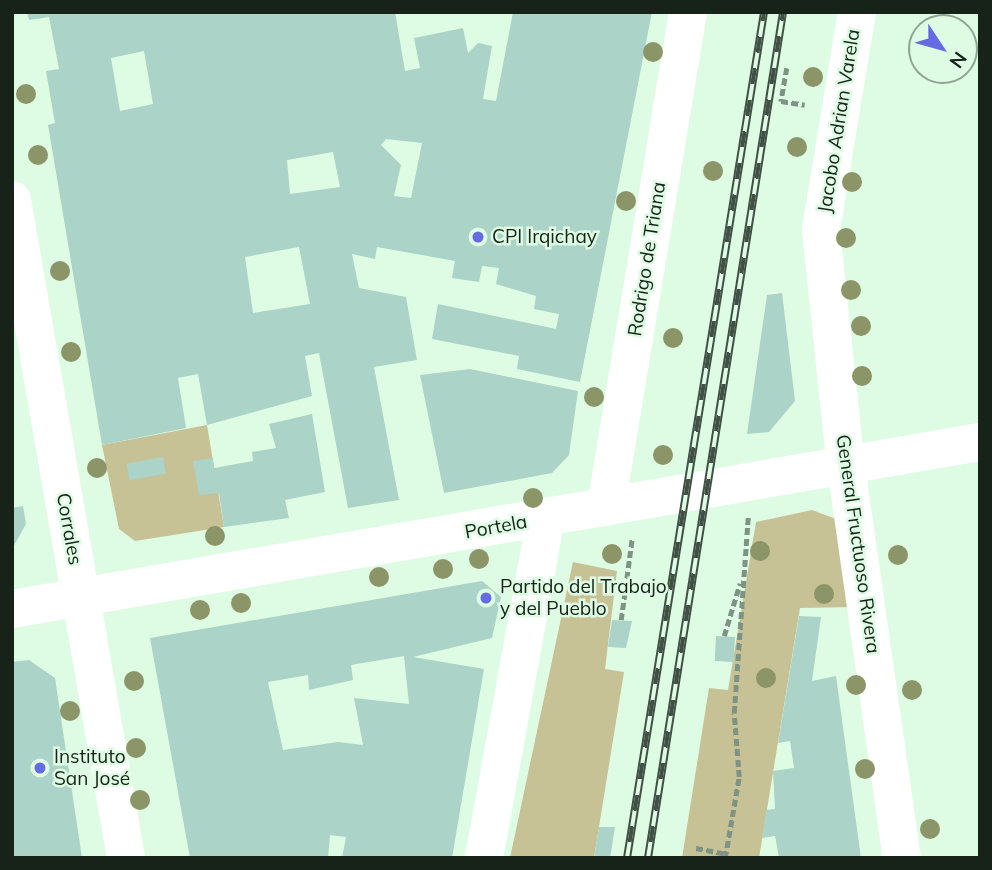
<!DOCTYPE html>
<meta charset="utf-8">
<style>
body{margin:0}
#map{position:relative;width:992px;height:870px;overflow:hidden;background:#defce4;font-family:Mulish,sans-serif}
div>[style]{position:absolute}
.green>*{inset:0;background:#c7c196}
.building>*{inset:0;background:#abd3c8;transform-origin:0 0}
.path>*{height:4.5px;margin-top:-2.25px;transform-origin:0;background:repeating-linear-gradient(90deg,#7e9383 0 7px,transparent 0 10.5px)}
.street>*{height:38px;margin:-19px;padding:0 19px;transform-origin:19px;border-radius:19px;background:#fff}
.rail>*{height:8px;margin-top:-4px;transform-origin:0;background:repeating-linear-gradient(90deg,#defce4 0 16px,#415044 0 32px);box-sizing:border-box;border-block:2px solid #415044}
.trees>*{width:20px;height:20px;margin:-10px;border-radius:50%;background:#8c9567}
.dots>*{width:19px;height:19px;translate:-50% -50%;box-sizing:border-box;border:4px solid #defce4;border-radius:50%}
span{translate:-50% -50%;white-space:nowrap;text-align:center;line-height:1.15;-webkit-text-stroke:5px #defce4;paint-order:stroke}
.street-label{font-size:19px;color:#172219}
.poi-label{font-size:19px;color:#172219}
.left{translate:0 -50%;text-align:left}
.frame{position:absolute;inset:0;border:14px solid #172219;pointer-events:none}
.north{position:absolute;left:908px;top:14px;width:70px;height:70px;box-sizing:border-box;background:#defce4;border:2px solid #8ea593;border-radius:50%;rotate:126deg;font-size:19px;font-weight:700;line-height:28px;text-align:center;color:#172219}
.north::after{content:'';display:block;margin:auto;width:24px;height:32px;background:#646be3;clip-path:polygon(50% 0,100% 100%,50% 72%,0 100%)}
</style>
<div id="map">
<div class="green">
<div style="clip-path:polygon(207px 425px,224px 527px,135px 541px,119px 529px,102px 445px)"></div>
<div style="clip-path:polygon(812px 510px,836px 519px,853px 607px,800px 608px,759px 858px,682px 858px,709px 688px,728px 690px,756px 522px)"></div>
<div style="clip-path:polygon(573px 562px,617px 571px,605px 669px,624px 672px,594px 858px,510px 858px)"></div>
</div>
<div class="building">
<div style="clip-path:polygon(evenodd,27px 12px,395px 12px,405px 71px,420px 68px,414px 38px,463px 28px,468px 53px,478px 43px,492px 46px,483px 99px,496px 101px,513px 12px,652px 12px,580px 382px,517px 369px,519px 356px,432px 339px,438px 304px,556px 329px,559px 314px,534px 309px,536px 296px,496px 284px,499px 268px,482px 266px,479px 282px,452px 278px,455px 261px,377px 247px,375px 259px,352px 254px,359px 288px,406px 297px,417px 360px,374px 367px,399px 500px,348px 508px,319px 353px,305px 356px,312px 396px,207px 425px,198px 374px,178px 378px,186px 428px,102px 445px,48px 125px,55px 123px,46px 71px,59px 69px,49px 17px,29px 20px,27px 12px,144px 51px,153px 104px,120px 111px,111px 58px,144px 51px,27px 12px,386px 139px,422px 143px,411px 198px,394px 196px,401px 165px,381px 145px,386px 139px,27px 12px,333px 152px,340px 187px,290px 194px,287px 160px,333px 152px,27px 12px,299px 247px,310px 304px,253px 313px,245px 257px,299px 247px)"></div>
<div style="clip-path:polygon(782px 293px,795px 401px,769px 432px,747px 434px,767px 295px)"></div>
<div style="clip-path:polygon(470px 369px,578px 391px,569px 455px,552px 473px,444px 493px,420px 375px)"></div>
<div style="clip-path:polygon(312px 414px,325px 492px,285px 500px,289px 518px,224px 527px,219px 493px,199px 495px,193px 461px,213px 458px,214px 468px,253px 461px,252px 452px,276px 448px,269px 424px)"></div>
<div style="left:163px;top:457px;width:17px;height:37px;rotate:80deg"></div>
<div style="clip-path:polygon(23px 506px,26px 524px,12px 549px,12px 508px)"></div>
<div style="clip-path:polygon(evenodd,482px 581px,501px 597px,492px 638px,413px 657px,484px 669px,452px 858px,342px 858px,346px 837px,330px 835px,328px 858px,190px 858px,150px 638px,482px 581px,404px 656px,409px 704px,354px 698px,363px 745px,338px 742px,283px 750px,268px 682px,308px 675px,309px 690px,353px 680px,351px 665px,404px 656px)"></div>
<div style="clip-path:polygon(799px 616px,821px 617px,812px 681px,836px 676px,861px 858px,779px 858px,775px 836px,762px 838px,766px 810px,775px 809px,773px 771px,794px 768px,790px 741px,778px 743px)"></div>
<div style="clip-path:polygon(612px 620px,632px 621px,626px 648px,608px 647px)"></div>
<div style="left:716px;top:636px;width:19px;height:25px;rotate:3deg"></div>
<div style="clip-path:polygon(29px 660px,55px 678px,82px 858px,12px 858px,12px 662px)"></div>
<div style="clip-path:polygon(599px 827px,615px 827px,610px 858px,594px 858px)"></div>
</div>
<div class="path">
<div style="left:787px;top:68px;width:34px;rotate:100deg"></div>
<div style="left:781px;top:101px;width:24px;rotate:9deg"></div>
<div style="left:621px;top:620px;width:82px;rotate:-82.3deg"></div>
<div style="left:724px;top:636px;width:55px;rotate:-73.2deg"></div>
<div style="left:696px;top:848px;width:31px;rotate:11deg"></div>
<div style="left:725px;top:858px;width:82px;rotate:-80.2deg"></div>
<div style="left:739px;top:777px;width:64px;rotate:-94.5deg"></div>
<div style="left:734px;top:713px;width:196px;rotate:-85.9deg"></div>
</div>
<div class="street">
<div style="left:857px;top:12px;width:221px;rotate:99.4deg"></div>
<div style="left:821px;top:230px;width:237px;rotate:84deg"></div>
<div style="left:846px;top:466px;width:396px;rotate:81.9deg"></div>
<div style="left:12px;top:200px;width:668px;rotate:80.17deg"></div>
<div style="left:606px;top:507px;width:502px;rotate:-80.59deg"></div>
<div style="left:12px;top:609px;width:982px;rotate:-9.79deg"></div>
<div style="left:484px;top:858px;width:346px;rotate:-79.7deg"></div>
</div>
<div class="rail">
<div style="left:627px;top:858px;width:857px;rotate:-80.8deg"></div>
<div style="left:648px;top:858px;width:857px;rotate:-80.93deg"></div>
</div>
<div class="trees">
<div style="left:653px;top:52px"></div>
<div style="left:813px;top:77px"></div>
<div style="left:26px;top:94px"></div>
<div style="left:797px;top:147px"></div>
<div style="left:38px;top:155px"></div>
<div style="left:713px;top:171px"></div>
<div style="left:852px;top:182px"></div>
<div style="left:626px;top:201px"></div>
<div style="left:846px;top:238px"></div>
<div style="left:60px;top:271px"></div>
<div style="left:851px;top:290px"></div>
<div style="left:861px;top:326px"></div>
<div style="left:673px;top:338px"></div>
<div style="left:71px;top:352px"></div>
<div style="left:862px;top:376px"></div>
<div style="left:594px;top:397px"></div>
<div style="left:663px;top:455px"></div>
<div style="left:97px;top:468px"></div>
<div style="left:533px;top:498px"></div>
<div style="left:215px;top:536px"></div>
<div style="left:760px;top:551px"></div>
<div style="left:612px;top:554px"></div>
<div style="left:898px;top:555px"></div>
<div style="left:479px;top:559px"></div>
<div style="left:443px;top:569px"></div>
<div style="left:379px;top:577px"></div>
<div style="left:824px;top:594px"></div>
<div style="left:241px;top:603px"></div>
<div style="left:200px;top:610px"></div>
<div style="left:766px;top:678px"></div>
<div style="left:134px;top:681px"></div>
<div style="left:856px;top:685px"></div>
<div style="left:912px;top:690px"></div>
<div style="left:70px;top:711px"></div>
<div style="left:136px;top:748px"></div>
<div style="left:865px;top:769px"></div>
<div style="left:140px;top:800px"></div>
<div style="left:930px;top:829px"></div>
</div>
<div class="dots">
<div style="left:478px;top:237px;background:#646be3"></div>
<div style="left:486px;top:598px;background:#646be3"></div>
<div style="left:40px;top:768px;background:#646be3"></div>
</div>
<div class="street-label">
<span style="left:839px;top:121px;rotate:-81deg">Jacobo Adrian Varela</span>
<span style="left:647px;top:259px;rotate:-81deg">Rodrigo de Triana</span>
<span style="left:496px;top:527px;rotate:-10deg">Portela</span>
<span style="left:69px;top:529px;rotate:80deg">Corrales</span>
<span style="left:858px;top:544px;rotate:82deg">General Fructuoso Rivera</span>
</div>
<div class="poi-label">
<span class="left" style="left:492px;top:237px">CPI Irqichay</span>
<span class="left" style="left:500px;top:598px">Partido del Trabajo<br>y del Pueblo</span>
<span class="left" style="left:54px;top:768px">Instituto<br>San José</span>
</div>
<div class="frame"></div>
<div class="north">N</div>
</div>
